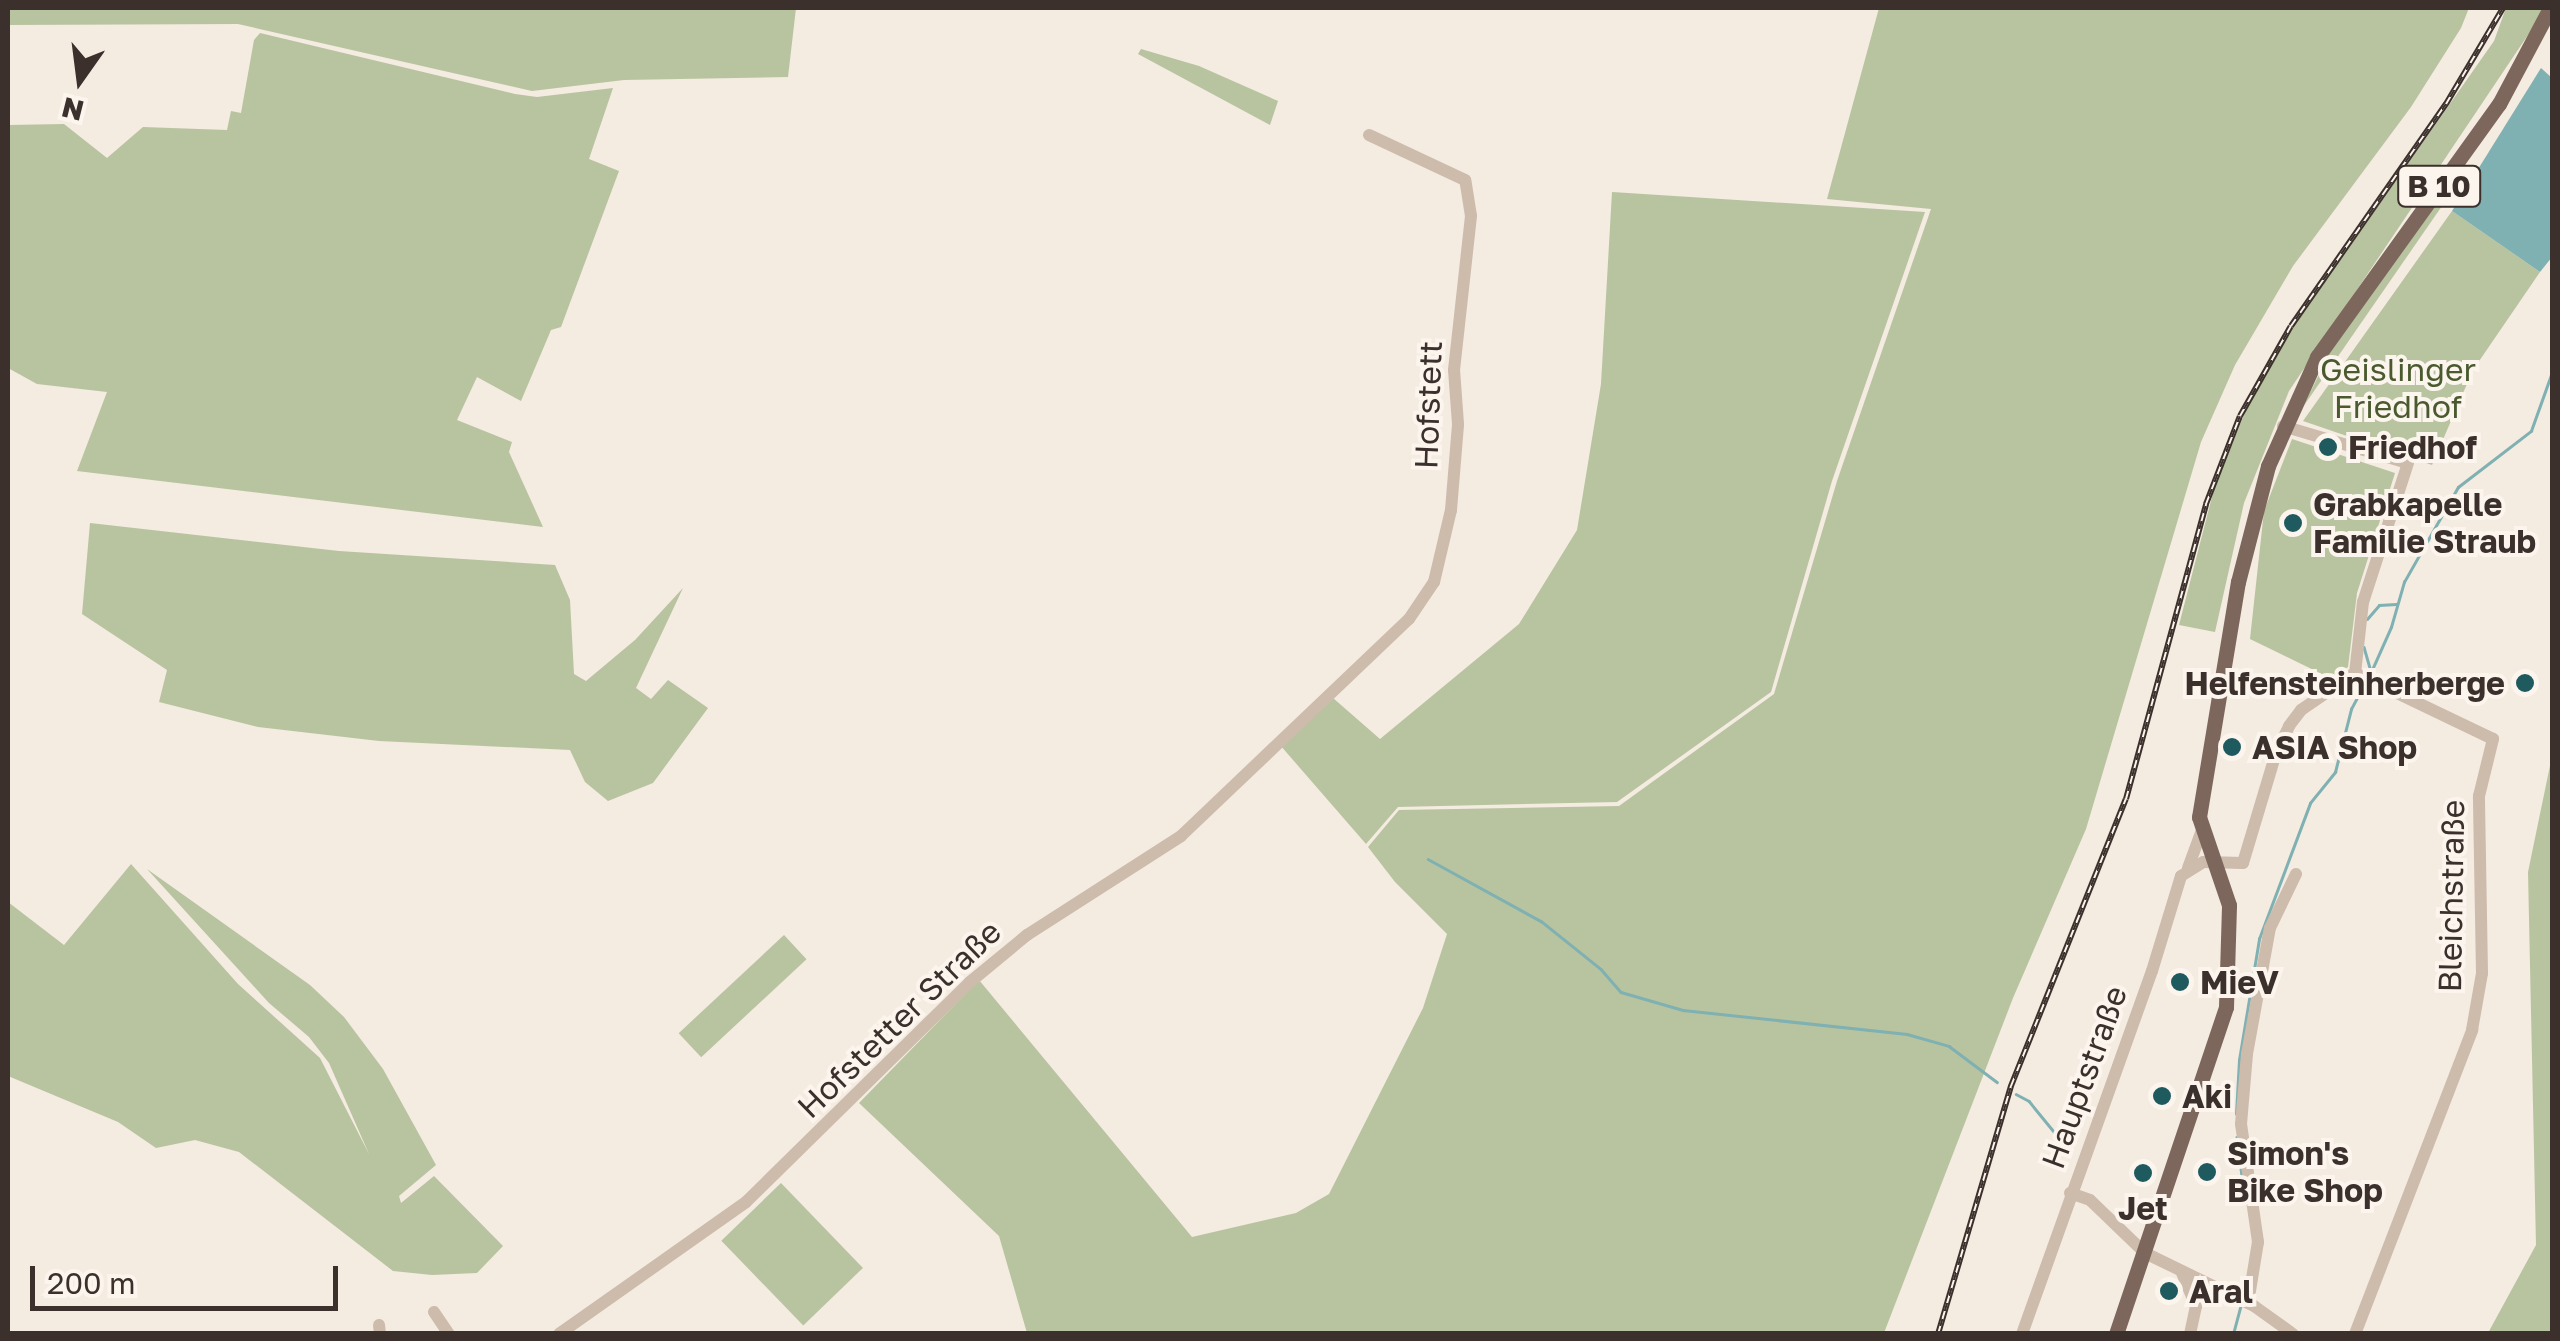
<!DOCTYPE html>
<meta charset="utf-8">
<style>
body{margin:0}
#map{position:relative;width:2560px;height:1341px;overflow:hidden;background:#f4ebe1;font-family:"Golos Text",sans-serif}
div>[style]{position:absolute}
.green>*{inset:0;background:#b8c4a0;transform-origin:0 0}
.water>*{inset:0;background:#7fb0b2}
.stream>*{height:2.5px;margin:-1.25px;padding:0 1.25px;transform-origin:1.25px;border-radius:1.25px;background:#7fb0b2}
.minor>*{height:12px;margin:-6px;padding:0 6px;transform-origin:6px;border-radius:6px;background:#cdbbac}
.major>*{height:15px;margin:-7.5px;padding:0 7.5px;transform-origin:7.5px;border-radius:7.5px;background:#7d675c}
.rail>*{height:6px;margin-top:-3px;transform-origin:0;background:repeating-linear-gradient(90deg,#fbf5ee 0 8px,#3b302b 0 16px);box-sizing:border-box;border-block:2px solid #3b302b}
.dots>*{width:28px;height:28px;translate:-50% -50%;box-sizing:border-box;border:5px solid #fbf5ee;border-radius:50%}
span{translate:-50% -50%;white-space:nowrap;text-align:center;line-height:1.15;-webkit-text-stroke:8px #fbf5ee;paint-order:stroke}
.shield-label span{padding:2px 8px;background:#fbf5ee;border:2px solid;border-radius:8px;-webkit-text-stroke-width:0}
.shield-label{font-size:30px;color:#3b302b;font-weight:700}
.park-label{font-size:32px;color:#4a5a2e}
.street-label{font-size:32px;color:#3b302b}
.poi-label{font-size:32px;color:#3b302b;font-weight:700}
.left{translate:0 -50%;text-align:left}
.right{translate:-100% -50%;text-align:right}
.frame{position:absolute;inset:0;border:10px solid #3b302b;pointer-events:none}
.north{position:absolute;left:30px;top:30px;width:100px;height:100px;-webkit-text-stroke:8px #fbf5ee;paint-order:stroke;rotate:194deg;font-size:28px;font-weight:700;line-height:40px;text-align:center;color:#3b302b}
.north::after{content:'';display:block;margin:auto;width:35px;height:45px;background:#3b302b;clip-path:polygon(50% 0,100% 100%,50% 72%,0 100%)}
.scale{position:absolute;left:30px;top:1266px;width:308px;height:45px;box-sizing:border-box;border:5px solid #3b302b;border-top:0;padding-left:12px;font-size:30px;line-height:35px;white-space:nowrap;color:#3b302b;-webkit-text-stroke:8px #fbf5ee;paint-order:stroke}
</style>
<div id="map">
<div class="green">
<div style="clip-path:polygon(8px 8px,796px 8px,788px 77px,624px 80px,532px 91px,238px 24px,8px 25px)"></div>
<div style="clip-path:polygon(1879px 8px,2469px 8px,2461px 28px,2411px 107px,2293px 266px,2235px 365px,2201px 442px,2086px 829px,2013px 998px,1884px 1333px,1027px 1333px,999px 1236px,859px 1103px,979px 980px,1192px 1237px,1296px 1213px,1329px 1194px,1423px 1008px,1447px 934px,1395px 882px,1368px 847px,1399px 810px,1619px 806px,1774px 694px,1837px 481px,1931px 209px,1827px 199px)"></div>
<div style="clip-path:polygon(2506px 8px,2546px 8px,2289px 391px,2244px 503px,2215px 632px,2179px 625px,2214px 489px,2261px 373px,2494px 41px)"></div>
<div style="clip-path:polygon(260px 33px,515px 94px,537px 97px,613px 88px,589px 159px,619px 171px,561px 327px,551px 330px,521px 401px,477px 377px,457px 420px,512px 442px,509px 452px,543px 527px,77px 471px,107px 392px,37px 384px,8px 368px,8px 125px,64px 124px,107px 158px,143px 127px,227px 130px,231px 111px,241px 113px,254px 40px)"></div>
<div style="clip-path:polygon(1141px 49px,1199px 66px,1278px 101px,1270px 125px,1138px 54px)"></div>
<div style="clip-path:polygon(2459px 170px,2442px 206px,2303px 407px,2330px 352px)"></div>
<div style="clip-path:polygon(1612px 192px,1925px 212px,1832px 481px,1771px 692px,1617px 802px,1398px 807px,1366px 844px,1280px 745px,1333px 698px,1380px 739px,1519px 624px,1577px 530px,1601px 384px)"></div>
<div style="clip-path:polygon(2452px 211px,2540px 272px,2473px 370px,2432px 465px,2303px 421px)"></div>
<div style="clip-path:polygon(2292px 439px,2395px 473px,2357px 593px,2348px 667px,2330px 678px,2250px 639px,2264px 511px)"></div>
<div style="clip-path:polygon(90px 523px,339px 551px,555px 565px,570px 600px,574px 674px,586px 681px,635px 640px,683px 588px,636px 688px,651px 699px,668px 680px,708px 708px,653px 783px,608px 801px,585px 782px,570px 750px,379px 741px,258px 727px,159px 702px,167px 670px,82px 614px)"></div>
<div style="clip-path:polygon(2552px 756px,2552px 1333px,2488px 1333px,2536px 1245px,2528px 872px)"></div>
<div style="clip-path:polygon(131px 864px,238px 984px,320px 1058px,369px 1154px,329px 1063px,309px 1037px,269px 1003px,147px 869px,310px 985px,344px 1017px,383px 1069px,436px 1165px,399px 1196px,401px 1203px,434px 1176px,503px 1246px,477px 1273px,432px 1275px,393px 1271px,239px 1152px,195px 1140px,156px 1148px,118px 1122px,8px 1076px,8px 902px,64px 945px)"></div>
<div style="left:784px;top:935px;width:33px;height:144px;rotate:47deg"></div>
<div style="left:781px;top:1183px;width:118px;height:83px;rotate:46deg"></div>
</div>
<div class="water">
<div style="clip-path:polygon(2541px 68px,2552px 78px,2552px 257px,2540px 272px,2452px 211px)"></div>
</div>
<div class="stream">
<div style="left:2367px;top:619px;width:18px;rotate:-49deg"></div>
<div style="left:2379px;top:605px;width:17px;rotate:-3deg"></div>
<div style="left:2364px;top:647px;width:22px;rotate:74deg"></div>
<div style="left:2371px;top:672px;width:49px;rotate:-66deg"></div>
<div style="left:2391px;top:627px;width:47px;rotate:-73.9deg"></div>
<div style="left:2404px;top:582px;width:109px;rotate:-60.4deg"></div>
<div style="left:2458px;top:487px;width:92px;rotate:-37.5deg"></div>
<div style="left:2531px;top:431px;width:63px;rotate:-70.4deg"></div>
<div style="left:1428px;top:859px;width:129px;rotate:28.8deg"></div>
<div style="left:1541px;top:921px;width:77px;rotate:38.7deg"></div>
<div style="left:1601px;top:969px;width:30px;rotate:49deg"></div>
<div style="left:1621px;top:992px;width:65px;rotate:16.2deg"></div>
<div style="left:1683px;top:1010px;width:225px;rotate:6.1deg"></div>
<div style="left:1907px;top:1034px;width:44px;rotate:15.9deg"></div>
<div style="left:1949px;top:1046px;width:60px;rotate:36.9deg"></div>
<div style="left:2016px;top:1094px;width:15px;rotate:28deg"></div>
<div style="left:2029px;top:1101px;width:49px;rotate:50.8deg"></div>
<div style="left:2236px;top:1114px;width:54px;rotate:-86.8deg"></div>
<div style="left:2239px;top:1060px;width:123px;rotate:-80.6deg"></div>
<div style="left:2259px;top:939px;width:145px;rotate:-69.4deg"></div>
<div style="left:2310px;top:803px;width:40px;rotate:-51deg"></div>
<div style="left:2335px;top:772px;width:65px;rotate:-75.7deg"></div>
<div style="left:2351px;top:709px;width:26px;rotate:-62deg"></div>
<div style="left:2237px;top:1137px;width:47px;rotate:82.7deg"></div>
<div style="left:2233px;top:1334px;width:30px;rotate:-75deg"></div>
</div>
<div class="minor">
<div style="left:2283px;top:426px;width:130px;rotate:16.5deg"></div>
<div style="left:2408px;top:463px;width:146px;rotate:107.9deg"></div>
<div style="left:2363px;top:602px;width:71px;rotate:96.4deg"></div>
<div style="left:2188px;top:868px;width:40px;rotate:-69.8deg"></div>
<div style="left:2070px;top:1193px;width:21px;rotate:19deg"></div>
<div style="left:2090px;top:1200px;width:76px;rotate:43.9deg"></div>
<div style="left:2145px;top:1253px;width:121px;rotate:25.9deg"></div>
<div style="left:2254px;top:1306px;width:48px;rotate:35.7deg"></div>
<div style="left:2182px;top:1273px;width:36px;rotate:67deg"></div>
<div style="left:2196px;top:1306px;width:29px;rotate:102deg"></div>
<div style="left:2248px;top:1303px;width:62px;rotate:-80.7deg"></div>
<div style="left:2258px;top:1242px;width:119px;rotate:-98.2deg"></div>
<div style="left:2241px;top:1124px;width:70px;rotate:-85.1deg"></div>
<div style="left:2247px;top:1054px;width:128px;rotate:-79.7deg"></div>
<div style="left:2270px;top:928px;width:60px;rotate:-64.3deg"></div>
<div style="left:434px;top:1312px;width:27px;rotate:56deg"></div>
<div style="left:379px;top:1325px;width:9px;rotate:84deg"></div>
<div style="left:559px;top:1334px;width:229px;rotate:-35.2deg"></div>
<div style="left:746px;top:1202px;width:314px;rotate:-44.5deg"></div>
<div style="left:970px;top:982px;width:74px;rotate:-39.5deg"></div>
<div style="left:1027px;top:935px;width:183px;rotate:-32.7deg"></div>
<div style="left:1181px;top:836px;width:315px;rotate:-43.6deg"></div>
<div style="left:1409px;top:619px;width:45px;rotate:-56deg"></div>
<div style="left:1434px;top:582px;width:74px;rotate:-76.7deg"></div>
<div style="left:1451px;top:510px;width:86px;rotate:-85.3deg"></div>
<div style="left:1458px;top:424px;width:54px;rotate:-94.2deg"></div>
<div style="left:1454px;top:370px;width:155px;rotate:-83.7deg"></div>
<div style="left:1471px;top:216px;width:36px;rotate:-99deg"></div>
<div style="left:1465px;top:180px;width:106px;rotate:-154.9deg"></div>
<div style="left:2022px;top:1334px;width:386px;rotate:-70.3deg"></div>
<div style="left:2152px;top:971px;width:99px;rotate:-73deg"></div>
<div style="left:2181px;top:876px;width:26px;rotate:-32deg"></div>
<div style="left:2203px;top:862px;width:40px;rotate:1.4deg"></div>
<div style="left:2243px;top:863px;width:115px;rotate:-73.3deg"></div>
<div style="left:2276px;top:753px;width:30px;rotate:-64deg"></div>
<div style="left:2289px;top:726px;width:20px;rotate:-53deg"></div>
<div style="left:2301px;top:710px;width:65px;rotate:-34.4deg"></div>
<div style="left:2355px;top:1334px;width:326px;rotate:-68.9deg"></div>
<div style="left:2472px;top:1030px;width:58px;rotate:-80deg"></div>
<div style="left:2482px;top:973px;width:177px;rotate:-91deg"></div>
<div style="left:2479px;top:796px;width:59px;rotate:-76.2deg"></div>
<div style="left:2493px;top:739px;width:153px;rotate:-154.4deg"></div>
</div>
<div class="major">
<div style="left:2116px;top:1334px;width:345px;rotate:-71.4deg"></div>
<div style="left:2226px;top:1007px;width:102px;rotate:-88.3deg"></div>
<div style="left:2229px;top:905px;width:93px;rotate:-108.8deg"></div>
<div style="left:2199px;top:817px;width:238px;rotate:-80.6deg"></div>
<div style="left:2238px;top:582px;width:120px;rotate:-75.5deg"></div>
<div style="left:2268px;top:466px;width:120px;rotate:-65.8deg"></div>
<div style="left:2317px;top:357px;width:312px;rotate:-54.3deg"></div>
<div style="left:2499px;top:104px;width:109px;rotate:-62deg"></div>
</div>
<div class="rail">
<div style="left:1938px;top:1334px;width:259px;rotate:-73.6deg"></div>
<div style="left:2011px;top:1086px;width:309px;rotate:-68.2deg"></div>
<div style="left:2126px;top:799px;width:306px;rotate:-74.8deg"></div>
<div style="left:2206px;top:504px;width:94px;rotate:-68.9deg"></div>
<div style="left:2240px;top:416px;width:103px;rotate:-60.5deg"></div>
<div style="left:2291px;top:326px;width:271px;rotate:-55.1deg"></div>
<div style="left:2446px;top:104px;width:112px;rotate:-59.3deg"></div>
</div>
<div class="dots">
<div style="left:2328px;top:447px;background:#1f5a5e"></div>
<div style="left:2293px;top:523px;background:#1f5a5e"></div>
<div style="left:2525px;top:683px;background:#1f5a5e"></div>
<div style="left:2232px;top:747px;background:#1f5a5e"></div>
<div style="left:2180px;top:982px;background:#1f5a5e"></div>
<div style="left:2162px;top:1096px;background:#1f5a5e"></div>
<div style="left:2207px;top:1172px;background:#1f5a5e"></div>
<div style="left:2143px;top:1173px;background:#1f5a5e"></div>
<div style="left:2169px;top:1291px;background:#1f5a5e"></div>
</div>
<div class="shield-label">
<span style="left:2439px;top:186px">B 10</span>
</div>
<div class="park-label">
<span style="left:2398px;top:388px">Geislinger<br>Friedhof</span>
</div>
<div class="street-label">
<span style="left:1428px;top:405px;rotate:-88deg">Hofstett</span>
<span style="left:2451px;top:896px;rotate:-89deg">Bleichstraße</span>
<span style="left:899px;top:1019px;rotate:-44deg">Hofstetter Straße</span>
<span style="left:2084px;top:1077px;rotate:-70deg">Hauptstraße</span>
</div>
<div class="poi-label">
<span class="left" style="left:2348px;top:447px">Friedhof</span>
<span class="left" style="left:2313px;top:523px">Grabkapelle<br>Familie Straub</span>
<span class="right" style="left:2505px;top:683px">Helfensteinherberge</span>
<span class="left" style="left:2252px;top:747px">ASIA Shop</span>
<span class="left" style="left:2200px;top:982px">MieV</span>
<span class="left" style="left:2182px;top:1096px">Aki</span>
<span class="left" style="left:2227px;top:1172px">Simon's<br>Bike Shop</span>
<span style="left:2143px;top:1208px">Jet</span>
<span class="left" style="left:2189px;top:1291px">Aral</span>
</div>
<div class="frame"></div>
<div class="north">N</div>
<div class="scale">200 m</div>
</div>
